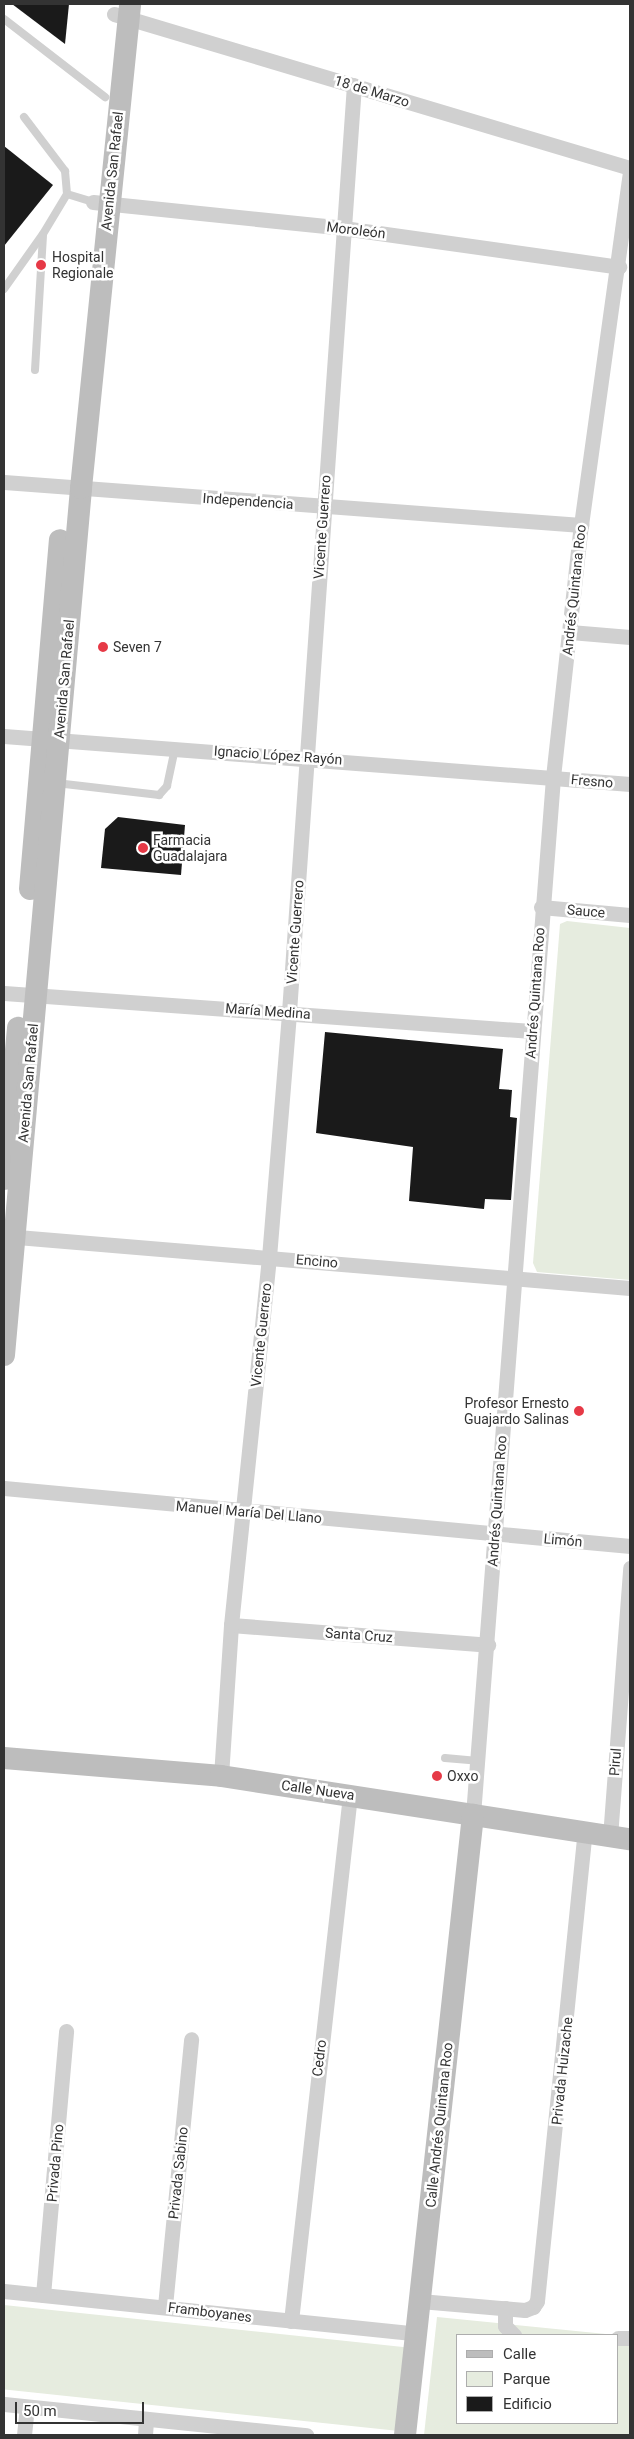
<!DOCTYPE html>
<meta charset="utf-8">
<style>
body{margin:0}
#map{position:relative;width:634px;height:2439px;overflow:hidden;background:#fff;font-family:Roboto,sans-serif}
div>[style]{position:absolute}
.green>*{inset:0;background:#e6ecdf;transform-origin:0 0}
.building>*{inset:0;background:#1a1a1a}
.lane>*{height:8px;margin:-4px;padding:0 4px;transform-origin:4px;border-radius:4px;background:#d0d0d0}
.street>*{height:15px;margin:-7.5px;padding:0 7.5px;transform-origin:7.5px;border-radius:7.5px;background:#d0d0d0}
.secondary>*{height:22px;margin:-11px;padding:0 11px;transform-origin:11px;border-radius:11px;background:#bdbdbd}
.dots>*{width:14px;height:14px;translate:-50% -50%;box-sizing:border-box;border:2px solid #fff;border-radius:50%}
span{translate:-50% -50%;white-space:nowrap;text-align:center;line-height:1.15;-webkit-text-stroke:5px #fff;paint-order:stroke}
.street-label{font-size:14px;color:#333}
.poi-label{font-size:14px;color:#333}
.left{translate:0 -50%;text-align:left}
.right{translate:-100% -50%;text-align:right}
.frame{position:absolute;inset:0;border:5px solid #333;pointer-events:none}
.legend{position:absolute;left:456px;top:2334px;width:162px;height:90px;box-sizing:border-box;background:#fff;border:1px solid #adadad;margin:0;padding:6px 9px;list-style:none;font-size:15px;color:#333}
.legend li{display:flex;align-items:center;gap:10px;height:25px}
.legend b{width:25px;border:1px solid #adadad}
.scale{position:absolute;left:15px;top:2402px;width:129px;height:22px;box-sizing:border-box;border:2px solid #333;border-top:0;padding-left:6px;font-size:15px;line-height:18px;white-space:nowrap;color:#333;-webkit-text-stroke:4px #fff;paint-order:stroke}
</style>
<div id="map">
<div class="green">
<div style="clip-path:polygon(567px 921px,630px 928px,630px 1280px,537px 1272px,533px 1263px,560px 924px)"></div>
<div style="left:4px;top:2305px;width:406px;height:84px;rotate:6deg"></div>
<div style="clip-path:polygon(437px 2317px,616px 2335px,458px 2335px,458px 2423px,618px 2423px,618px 2335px,630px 2337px,630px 2435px,424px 2435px)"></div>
</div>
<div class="building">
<div style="clip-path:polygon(12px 4px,69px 4px,65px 44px)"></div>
<div style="clip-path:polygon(4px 146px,53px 185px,4px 246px)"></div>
<div style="clip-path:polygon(118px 817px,185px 825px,181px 875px,101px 868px,105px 829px)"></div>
<div style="clip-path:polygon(325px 1032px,503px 1049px,499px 1089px,512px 1090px,510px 1117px,517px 1118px,511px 1200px,485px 1199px,484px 1209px,409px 1201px,413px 1147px,316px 1133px)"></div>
</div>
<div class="lane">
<div style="left:4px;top:19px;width:128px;rotate:37.7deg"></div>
<div style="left:24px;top:117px;width:68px;rotate:52.8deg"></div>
<div style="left:65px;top:171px;width:23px;rotate:85deg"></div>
<div style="left:4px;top:289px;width:67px;rotate:-54.7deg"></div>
<div style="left:43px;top:234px;width:47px;rotate:-59deg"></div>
<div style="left:67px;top:194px;width:27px;rotate:17deg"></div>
<div style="left:35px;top:370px;width:135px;rotate:-86.6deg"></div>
<div style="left:56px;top:783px;width:104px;rotate:6.6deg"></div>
<div style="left:159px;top:795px;width:12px;rotate:-48deg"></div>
<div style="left:167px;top:786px;width:39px;rotate:-78deg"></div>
<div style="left:445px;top:1758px;width:33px;rotate:5deg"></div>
</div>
<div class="street">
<div style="left:114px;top:14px;width:538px;rotate:16.62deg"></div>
<div style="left:93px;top:202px;width:251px;rotate:5.9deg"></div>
<div style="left:343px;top:228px;width:279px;rotate:8deg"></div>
<div style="left:4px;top:482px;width:579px;rotate:4.26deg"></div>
<div style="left:570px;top:632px;width:60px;rotate:4.8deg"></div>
<div style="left:4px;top:736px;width:628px;rotate:4.38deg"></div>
<div style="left:541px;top:907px;width:89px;rotate:5.1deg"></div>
<div style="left:4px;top:993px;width:529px;rotate:4.12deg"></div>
<div style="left:5px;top:1236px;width:627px;rotate:4.76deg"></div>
<div style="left:4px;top:1488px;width:629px;rotate:5.29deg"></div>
<div style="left:231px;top:1625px;width:258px;rotate:4.4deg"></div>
<div style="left:221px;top:1776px;width:151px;rotate:-86.2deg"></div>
<div style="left:231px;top:1625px;width:370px;rotate:-84.1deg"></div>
<div style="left:269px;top:1257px;width:246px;rotate:-85.3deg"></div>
<div style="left:289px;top:1012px;width:929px;rotate:-85.99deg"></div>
<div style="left:473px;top:1815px;width:1041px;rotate:-85.59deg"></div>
<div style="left:553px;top:777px;width:254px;rotate:-83.7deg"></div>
<div style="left:581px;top:525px;width:354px;rotate:-82.1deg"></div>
<div style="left:610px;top:1837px;width:270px;rotate:-85.7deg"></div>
<div style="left:4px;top:2291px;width:415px;rotate:5.9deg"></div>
<div style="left:43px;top:2295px;width:265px;rotate:-85deg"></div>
<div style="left:420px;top:2301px;width:105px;rotate:4.9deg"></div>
<div style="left:525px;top:2310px;width:9px;rotate:-21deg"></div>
<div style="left:533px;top:2307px;width:7px;rotate:-56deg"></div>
<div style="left:537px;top:2301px;width:471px;rotate:-84.2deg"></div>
<div style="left:165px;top:2306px;width:268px;rotate:-84.4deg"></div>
<div style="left:505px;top:2308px;width:18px;rotate:90deg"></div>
<div style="left:505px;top:2326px;width:13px;rotate:45deg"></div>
<div style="left:291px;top:2321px;width:529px;rotate:-83.6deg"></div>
<div style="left:618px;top:2338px;width:12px"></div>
<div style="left:4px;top:2404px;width:304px;rotate:5.9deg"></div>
<div style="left:24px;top:2435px;width:28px;rotate:-84deg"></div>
<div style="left:145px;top:2435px;width:16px;rotate:-86deg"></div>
</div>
<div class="secondary">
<div style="left:30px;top:889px;width:350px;rotate:-85.1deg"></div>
<div style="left:4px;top:1179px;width:152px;rotate:-84.7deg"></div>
<div style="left:4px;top:1355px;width:870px;rotate:-84.92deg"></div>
<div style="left:81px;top:488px;width:486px;rotate:-84.2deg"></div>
<div style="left:4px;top:1758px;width:218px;rotate:4.7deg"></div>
<div style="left:221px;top:1776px;width:414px;rotate:8.8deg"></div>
<div style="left:405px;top:2435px;width:624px;rotate:-83.74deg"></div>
</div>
<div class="dots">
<div style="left:41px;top:265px;background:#e63946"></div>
<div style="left:103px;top:647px;background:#e63946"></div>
<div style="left:143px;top:848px;background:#e63946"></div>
<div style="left:579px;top:1411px;background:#e63946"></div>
<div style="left:437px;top:1776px;background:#e63946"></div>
</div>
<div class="street-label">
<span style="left:372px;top:91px;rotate:17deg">18 de Marzo</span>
<span style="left:112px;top:171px;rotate:-84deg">Avenida San Rafael</span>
<span style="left:356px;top:230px;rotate:7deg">Moroleón</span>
<span style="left:248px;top:501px;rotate:4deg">Independencia</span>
<span style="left:322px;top:527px;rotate:-86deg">Vicente Guerrero</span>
<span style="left:574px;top:590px;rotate:-84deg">Andrés Quintana Roo</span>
<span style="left:64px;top:679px;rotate:-85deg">Avenida San Rafael</span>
<span style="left:278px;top:755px;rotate:4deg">Ignacio López Rayón</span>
<span style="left:592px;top:781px;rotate:5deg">Fresno</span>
<span style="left:586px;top:911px;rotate:5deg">Sauce</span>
<span style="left:295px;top:932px;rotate:-86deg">Vicente Guerrero</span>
<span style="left:535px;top:993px;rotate:-86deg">Andrés Quintana Roo</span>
<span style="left:268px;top:1011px;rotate:4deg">María Medina</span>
<span style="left:28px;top:1083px;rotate:-85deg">Avenida San Rafael</span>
<span style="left:317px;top:1261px;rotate:5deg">Encino</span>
<span style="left:261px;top:1335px;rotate:-84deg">Vicente Guerrero</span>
<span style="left:497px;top:1501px;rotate:-86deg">Andrés Quintana Roo</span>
<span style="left:249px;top:1512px;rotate:5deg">Manuel María Del Llano</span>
<span style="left:563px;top:1540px;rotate:5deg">Limón</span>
<span style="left:359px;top:1635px;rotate:4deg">Santa Cruz</span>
<span style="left:615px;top:1762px;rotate:-86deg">Pirul</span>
<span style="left:318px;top:1790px;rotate:8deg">Calle Nueva</span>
<span style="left:319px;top:2058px;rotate:-83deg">Cedro</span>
<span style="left:562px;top:2071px;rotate:-84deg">Privada Huizache</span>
<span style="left:439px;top:2125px;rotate:-84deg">Calle Andrés Quintana Roo</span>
<span style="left:55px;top:2163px;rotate:-85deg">Privada Pino</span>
<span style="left:178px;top:2173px;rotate:-84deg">Privada Sabino</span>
<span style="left:210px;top:2312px;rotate:7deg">Framboyanes</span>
</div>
<div class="poi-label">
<span class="left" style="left:52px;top:265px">Hospital<br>Regionale</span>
<span class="left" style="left:113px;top:647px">Seven 7</span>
<span class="left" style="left:153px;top:848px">Farmacia<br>Guadalajara</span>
<span class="right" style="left:569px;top:1411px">Profesor Ernesto<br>Guajardo Salinas</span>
<span class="left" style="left:447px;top:1776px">Oxxo</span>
</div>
<div class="frame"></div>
<ul class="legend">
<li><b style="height:6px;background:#bdbdbd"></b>Calle</li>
<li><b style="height:14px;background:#e6ecdf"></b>Parque</li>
<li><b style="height:14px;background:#1a1a1a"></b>Edificio</li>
</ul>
<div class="scale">50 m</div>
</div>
